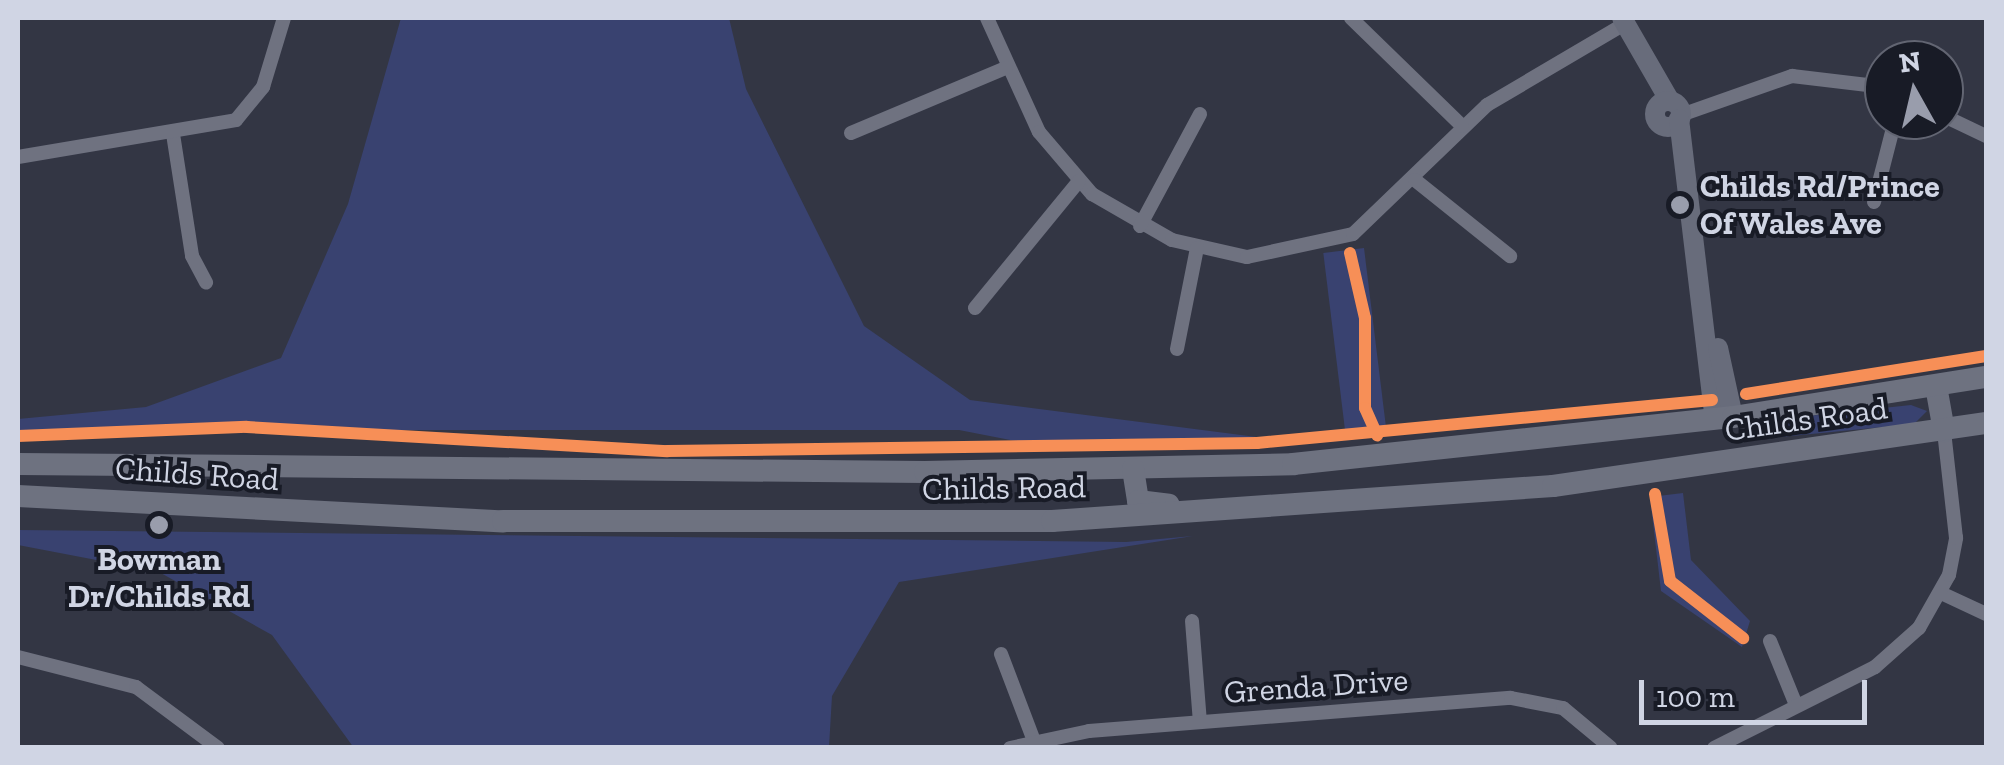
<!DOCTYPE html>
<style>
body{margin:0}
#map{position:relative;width:2004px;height:765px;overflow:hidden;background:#333644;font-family:"Zilla Slab",serif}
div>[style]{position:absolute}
.green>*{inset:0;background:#394270;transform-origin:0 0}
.street>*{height:14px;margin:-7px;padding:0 7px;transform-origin:7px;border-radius:7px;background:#6f7280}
.secondary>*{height:20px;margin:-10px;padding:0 10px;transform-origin:10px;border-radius:10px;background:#686c7b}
.secondary>.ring{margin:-10px;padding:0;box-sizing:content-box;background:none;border:20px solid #686c7b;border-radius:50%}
.primary>*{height:22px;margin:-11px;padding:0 11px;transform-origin:11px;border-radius:11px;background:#6e7280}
.cycleway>*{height:12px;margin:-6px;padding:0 6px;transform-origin:6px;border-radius:6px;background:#f78f57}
.dots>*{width:28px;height:28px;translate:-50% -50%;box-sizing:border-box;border:5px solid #181b26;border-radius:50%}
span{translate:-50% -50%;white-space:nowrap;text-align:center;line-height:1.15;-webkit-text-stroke:8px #181b26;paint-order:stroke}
.poi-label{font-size:32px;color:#d0d5e4;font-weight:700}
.left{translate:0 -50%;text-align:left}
.street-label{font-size:32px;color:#d0d5e4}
.frame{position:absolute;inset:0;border:20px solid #d0d5e4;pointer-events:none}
.north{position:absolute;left:1864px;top:40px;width:100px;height:100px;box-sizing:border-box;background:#181b26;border:2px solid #626572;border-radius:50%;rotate:352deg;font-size:28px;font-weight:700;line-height:40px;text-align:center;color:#d0d5e4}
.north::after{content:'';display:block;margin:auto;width:35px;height:45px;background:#999dac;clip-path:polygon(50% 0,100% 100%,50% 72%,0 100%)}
.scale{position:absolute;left:1639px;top:680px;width:228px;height:45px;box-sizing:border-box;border:5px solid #d0d5e4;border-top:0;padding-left:12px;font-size:30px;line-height:35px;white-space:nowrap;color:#d0d5e4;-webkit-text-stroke:8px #181b26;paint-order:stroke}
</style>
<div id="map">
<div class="green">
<div style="clip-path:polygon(401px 18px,729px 18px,746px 89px,864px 326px,970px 400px,1279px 440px,1025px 443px,959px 430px,18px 430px,18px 419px,146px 407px,281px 358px,348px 204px)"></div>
<div style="left:1364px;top:248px;width:184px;height:41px;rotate:83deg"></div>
<div style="clip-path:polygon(1911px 405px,1927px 411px,1914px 424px,1740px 441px,1762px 421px)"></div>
<div style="clip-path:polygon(1683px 493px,1691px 560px,1750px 621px,1742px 647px,1661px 591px,1650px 497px)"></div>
<div style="clip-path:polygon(18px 530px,1126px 542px,1193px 536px,899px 582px,832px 696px,829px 747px,354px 748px,272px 635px,159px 572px,18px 545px)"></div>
</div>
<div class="street">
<div style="left:987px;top:18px;width:125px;rotate:65.5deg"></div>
<div style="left:1039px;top:132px;width:82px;rotate:49.5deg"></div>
<div style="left:1092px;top:194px;width:92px;rotate:29.9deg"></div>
<div style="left:1172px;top:240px;width:77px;rotate:12.8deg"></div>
<div style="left:1247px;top:257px;width:108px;rotate:-12.2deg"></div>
<div style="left:1353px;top:234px;width:186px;rotate:-43.9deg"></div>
<div style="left:1487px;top:105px;width:161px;rotate:-30.5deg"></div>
<div style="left:1351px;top:18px;width:155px;rotate:44.2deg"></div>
<div style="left:1681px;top:115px;width:118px;rotate:-19.4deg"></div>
<div style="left:1792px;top:76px;width:93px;rotate:6.8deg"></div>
<div style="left:1944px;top:116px;width:47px;rotate:25.5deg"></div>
<div style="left:851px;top:133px;width:168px;rotate:-22.8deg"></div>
<div style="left:173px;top:134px;width:123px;rotate:81.1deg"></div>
<div style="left:192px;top:256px;width:30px;rotate:62deg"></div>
<div style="left:18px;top:157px;width:221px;rotate:-9.6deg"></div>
<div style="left:236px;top:120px;width:43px;rotate:-50.7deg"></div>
<div style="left:263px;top:87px;width:72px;rotate:-73.1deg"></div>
<div style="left:1415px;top:180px;width:122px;rotate:38.7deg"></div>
<div style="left:1874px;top:202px;width:85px;rotate:-75.6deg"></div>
<div style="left:1140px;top:226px;width:127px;rotate:-61.8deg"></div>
<div style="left:975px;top:308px;width:164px;rotate:-50.7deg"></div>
<div style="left:1177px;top:349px;width:103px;rotate:-78.8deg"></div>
<div style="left:1941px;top:593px;width:50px;rotate:25deg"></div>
<div style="left:1192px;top:621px;width:101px;rotate:85.5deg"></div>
<div style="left:1770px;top:641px;width:69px;rotate:67.9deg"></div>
<div style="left:1001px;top:654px;width:93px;rotate:69.2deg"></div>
<div style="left:18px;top:657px;width:122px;rotate:14.3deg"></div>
<div style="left:136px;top:687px;width:102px;rotate:36.6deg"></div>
<div style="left:1010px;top:748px;width:81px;rotate:-12.1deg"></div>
<div style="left:1089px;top:731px;width:423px;rotate:-4.5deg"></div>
<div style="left:1511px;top:698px;width:53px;rotate:10.9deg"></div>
<div style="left:1563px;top:708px;width:62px;rotate:39.8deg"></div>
<div style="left:1714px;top:748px;width:180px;rotate:-26.7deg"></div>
<div style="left:1875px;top:667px;width:59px;rotate:-41.6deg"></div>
<div style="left:1919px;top:628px;width:61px;rotate:-60.5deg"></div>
<div style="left:1949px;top:575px;width:38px;rotate:-79deg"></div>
<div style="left:1956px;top:538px;width:108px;rotate:-96.4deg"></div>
</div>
<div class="secondary">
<div style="left:1622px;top:18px;width:96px;rotate:60deg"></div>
<div class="ring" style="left:1655px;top:101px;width:6px;height:6px"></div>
<div style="left:1679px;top:119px;width:302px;rotate:83.2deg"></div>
<div style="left:1718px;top:348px;width:71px;rotate:77.7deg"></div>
</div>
<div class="primary">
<div style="left:1936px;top:386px;width:46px;rotate:79.9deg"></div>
<div style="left:18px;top:464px;width:907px;rotate:0.51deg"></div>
<div style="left:925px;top:472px;width:368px;rotate:-1.2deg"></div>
<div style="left:1293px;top:464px;width:443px;rotate:-6.1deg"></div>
<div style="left:1733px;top:417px;width:256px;rotate:-9deg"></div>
<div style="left:1133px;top:469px;width:32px;rotate:81deg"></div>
<div style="left:1138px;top:501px;width:31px;rotate:7deg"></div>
<div style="left:18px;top:496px;width:486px;rotate:3deg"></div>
<div style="left:503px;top:521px;width:549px"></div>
<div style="left:1052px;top:521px;width:502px;rotate:-4deg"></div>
<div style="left:1553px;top:486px;width:438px;rotate:-8.3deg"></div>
</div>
<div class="cycleway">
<div style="left:1350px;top:253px;width:67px;rotate:77deg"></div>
<div style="left:1365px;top:318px;width:90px;rotate:90deg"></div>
<div style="left:1365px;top:408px;width:30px;rotate:66deg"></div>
<div style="left:1746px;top:394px;width:243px;rotate:-9deg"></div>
<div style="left:18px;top:436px;width:229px;rotate:-2.3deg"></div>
<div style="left:247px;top:427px;width:421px;rotate:3.3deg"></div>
<div style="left:667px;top:451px;width:590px;rotate:-0.78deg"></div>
<div style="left:1257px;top:443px;width:457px;rotate:-5.4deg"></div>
<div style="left:1655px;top:494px;width:88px;rotate:80.2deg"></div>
<div style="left:1670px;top:581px;width:93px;rotate:38deg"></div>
</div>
<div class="dots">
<div style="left:1680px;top:205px;background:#999dac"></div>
<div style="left:159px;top:525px;background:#999dac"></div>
</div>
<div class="poi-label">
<span class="left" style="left:1700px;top:205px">Childs Rd/Prince<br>Of Wales Ave</span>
<span style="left:159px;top:578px">Bowman<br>Dr/Childs Rd</span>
</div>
<div class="street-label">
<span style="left:1806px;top:419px;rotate:-8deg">Childs Road</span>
<span style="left:197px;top:474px;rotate:4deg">Childs Road</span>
<span style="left:1004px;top:488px;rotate:-1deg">Childs Road</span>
<span style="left:1316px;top:686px;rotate:-4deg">Grenda Drive</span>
</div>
<div class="frame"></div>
<div class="north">N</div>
<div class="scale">100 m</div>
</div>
